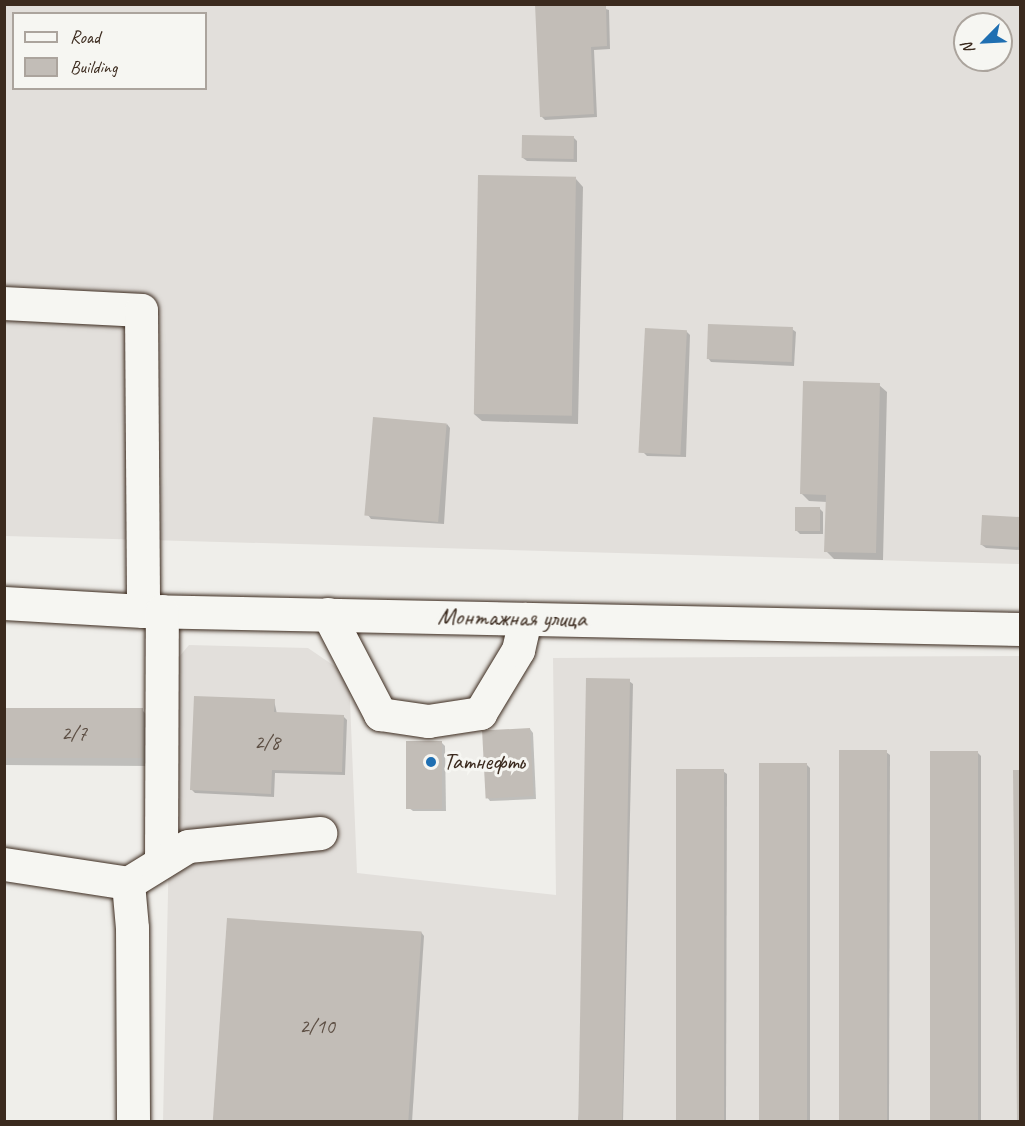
<!DOCTYPE html>
<meta charset="utf-8">
<style>
body{margin:0}
#map{position:relative;width:1025px;height:1126px;overflow:hidden;background:#efeeea;font-family:Caveat,sans-serif}
div>[style]{position:absolute}
.built>*{inset:0;background:#e2dfdb}
.shadow>*{inset:0;background:#0003}
.building>*{inset:0;background:#c2bdb7;transform-origin:0 0}
.roads{filter:drop-shadow(0 0 2px #3b2a1e) drop-shadow(0 0 2px #3b2a1e)}
.minor>*{height:33px;margin:-16.5px;padding:0 16.5px;transform-origin:16.5px;border-radius:16.5px;background:#f6f6f2}
.dots>*{width:16px;height:16px;translate:-50% -50%;box-sizing:border-box;border:3px solid #f6f6f2;border-radius:50%}
span{translate:-50% -50%;white-space:nowrap;text-align:center;line-height:1.15;-webkit-text-stroke:6px #f6f6f2;paint-order:stroke}
.number-label{font-size:21px;color:#5d4f44}
.number-label span{-webkit-text-stroke-width:0}
.street-label{font-size:24px;color:#3b2a1e}
.poi-label{font-size:24px;color:#3b2a1e}
.left{translate:0 -50%;text-align:left}
.frame{position:absolute;inset:0;border:6px solid #3b2a1e;pointer-events:none}
.legend{position:absolute;left:12px;top:12px;width:195px;height:78px;box-sizing:border-box;background:#f6f6f2;border:2px solid #aba49d;margin:0;padding:8px 10px;list-style:none;font-size:18px;color:#3b2a1e}
.legend li{display:flex;align-items:center;gap:12px;height:30px}
.legend b{width:30px;border:2px solid #aba49d}
.north{position:absolute;left:953px;top:12px;width:60px;height:60px;box-sizing:border-box;background:#f6f6f2;border:2px solid #aba49d;border-radius:50%;rotate:246deg;font-size:16px;font-weight:700;line-height:24px;text-align:center;color:#3b2a1e}
.north::after{content:'';display:block;margin:auto;width:21px;height:27px;background:#1f6fb2;clip-path:polygon(50% 0,100% 100%,50% 72%,0 100%)}
</style>
<div id="map">
<div class="built">
<div style="clip-path:polygon(evenodd,5px 5px,1020px 5px,1020px 564px,5px 536px,5px 5px,14px 14px,206px 14px,206px 88px,14px 88px,14px 14px,5px 5px,965px 24px,1001px 24px,1001px 60px,965px 60px,965px 24px)"></div>
<div style="clip-path:polygon(189px 645px,308px 648px,349px 676px,357px 873px,556px 895px,553px 658px,1020px 656px,1020px 1121px,163px 1122px,173px 664px)"></div>
</div>
<div class="shadow">
<div style="clip-path:polygon(537px 4px,590px 4px,609px 10px,610px 49px,594px 50px,597px 117px,545px 120px,541px 116px)"></div>
<div style="clip-path:polygon(573px 137px,577px 141px,577px 162px,527px 161px,523px 158px)"></div>
<div style="clip-path:polygon(576px 179px,583px 187px,578px 424px,482px 421px,474px 414px)"></div>
<div style="clip-path:polygon(792px 329px,796px 332px,794px 366px,711px 362px,708px 358px)"></div>
<div style="clip-path:polygon(686px 331px,690px 335px,686px 457px,647px 456px,643px 452px)"></div>
<div style="clip-path:polygon(879px 385px,887px 392px,883px 560px,834px 559px,826px 551px,827px 502px,809px 501px,801px 493px)"></div>
<div style="clip-path:polygon(447px 424px,450px 428px,444px 524px,371px 519px,368px 515px)"></div>
<div style="clip-path:polygon(819px 508px,823px 512px,823px 534px,800px 534px,797px 531px)"></div>
<div style="clip-path:polygon(984px 517px,1020px 519px,1020px 550px,986px 548px,982px 545px)"></div>
<div style="clip-path:polygon(629px 681px,633px 684px,623px 1122px,578px 1122px)"></div>
<div style="clip-path:polygon(274px 700px,277px 714px,343px 716px,347px 720px,345px 775px,275px 773px,274px 797px,195px 793px,192px 790px)"></div>
<div style="clip-path:polygon(4px 709px,142px 710px,150px 718px,150px 766px,4px 765px)"></div>
<div style="clip-path:polygon(530px 729px,533px 733px,536px 799px,490px 801px,487px 797px)"></div>
<div style="clip-path:polygon(441px 742px,445px 746px,446px 811px,413px 811px,409px 808px)"></div>
<div style="clip-path:polygon(886px 752px,890px 755px,889px 1122px,840px 1122px)"></div>
<div style="clip-path:polygon(977px 752px,981px 756px,981px 1122px,931px 1122px)"></div>
<div style="clip-path:polygon(807px 765px,810px 768px,810px 1122px,760px 1122px)"></div>
<div style="clip-path:polygon(723px 771px,727px 774px,726px 1122px,677px 1122px)"></div>
<div style="clip-path:polygon(1015px 772px,1020px 772px,1020px 1122px,1019px 1122px)"></div>
<div style="clip-path:polygon(421px 932px,424px 936px,412px 1122px,215px 1122px)"></div>
</div>
<div class="building">
<div style="clip-path:polygon(535px 4px,606px 5px,607px 46px,591px 47px,594px 114px,540px 117px)"></div>
<div style="left:522px;top:135px;width:52px;height:23px;rotate:1deg"></div>
<div style="left:478px;top:175px;width:98px;height:239px;rotate:1deg"></div>
<div style="left:708px;top:324px;width:85px;height:35px;rotate:2deg"></div>
<div style="left:645px;top:328px;width:42px;height:125px;rotate:3deg"></div>
<div style="clip-path:polygon(803px 381px,880px 383px,876px 553px,824px 552px,826px 495px,800px 494px)"></div>
<div style="left:373px;top:417px;width:74px;height:99px;rotate:5deg"></div>
<div style="left:795px;top:507px;width:25px;height:24px"></div>
<div style="left:982px;top:515px;width:38px;height:30px;rotate:3deg"></div>
<div style="left:586px;top:678px;width:44px;height:444px;rotate:1deg"></div>
<div style="clip-path:polygon(194px 696px,275px 699px,274px 712px,344px 715px,342px 772px,272px 770px,271px 794px,190px 790px)"></div>
<div style="left:4px;top:708px;width:139px;height:50px"></div>
<div style="left:530px;top:728px;width:68px;height:48px;rotate:87deg"></div>
<div style="left:406px;top:741px;width:36px;height:68px"></div>
<div style="left:839px;top:750px;width:48px;height:372px"></div>
<div style="left:930px;top:751px;width:48px;height:371px"></div>
<div style="left:759px;top:763px;width:48px;height:359px"></div>
<div style="left:676px;top:769px;width:48px;height:353px"></div>
<div style="clip-path:polygon(1013px 770px,1020px 770px,1020px 1122px,1017px 1122px)"></div>
<div style="left:227px;top:918px;width:195px;height:204px;rotate:4deg"></div>
</div>
<div class="roads">
<div class="minor">
<div style="left:4px;top:303px;width:137px;rotate:2.9deg"></div>
<div style="left:141px;top:310px;width:301px;rotate:89.6deg"></div>
<div style="left:4px;top:603px;width:139px;rotate:3.3deg"></div>
<div style="left:143px;top:611px;width:877px;rotate:1.18deg"></div>
<div style="left:328px;top:614px;width:113px;rotate:62.5deg"></div>
<div style="left:380px;top:714px;width:49px;rotate:8.3deg"></div>
<div style="left:428px;top:721px;width:53px;rotate:-8.7deg"></div>
<div style="left:480px;top:713px;width:74px;rotate:-58.9deg"></div>
<div style="left:518px;top:650px;width:32px;rotate:-77deg"></div>
<div style="left:161px;top:862px;width:251px;rotate:-89.8deg"></div>
<div style="left:4px;top:864px;width:125px;rotate:8.7deg"></div>
<div style="left:128px;top:883px;width:70px;rotate:-31.7deg"></div>
<div style="left:188px;top:846px;width:133px;rotate:-5.6deg"></div>
<div style="left:128px;top:883px;width:45px;rotate:84.9deg"></div>
<div style="left:132px;top:928px;width:194px;rotate:89.7deg"></div>
</div>
</div>
<div class="dots">
<div style="left:431px;top:762px;background:#1f6fb2"></div>
</div>
<div class="number-label">
<span style="left:74px;top:733px">2/7</span>
<span style="left:267px;top:742px">2/8</span>
<span style="left:317px;top:1026px">2/10</span>
</div>
<div class="street-label">
<span style="left:512px;top:618px;rotate:1deg">Монтажная улица</span>
</div>
<div class="poi-label">
<span class="left" style="left:443px;top:762px">Татнефть</span>
</div>
<div class="frame"></div>
<ul class="legend">
<li><b style="height:8px;background:#f6f6f2"></b>Road</li>
<li><b style="height:16px;background:#c2bdb7"></b>Building</li>
</ul>
<div class="north">N</div>
</div>
